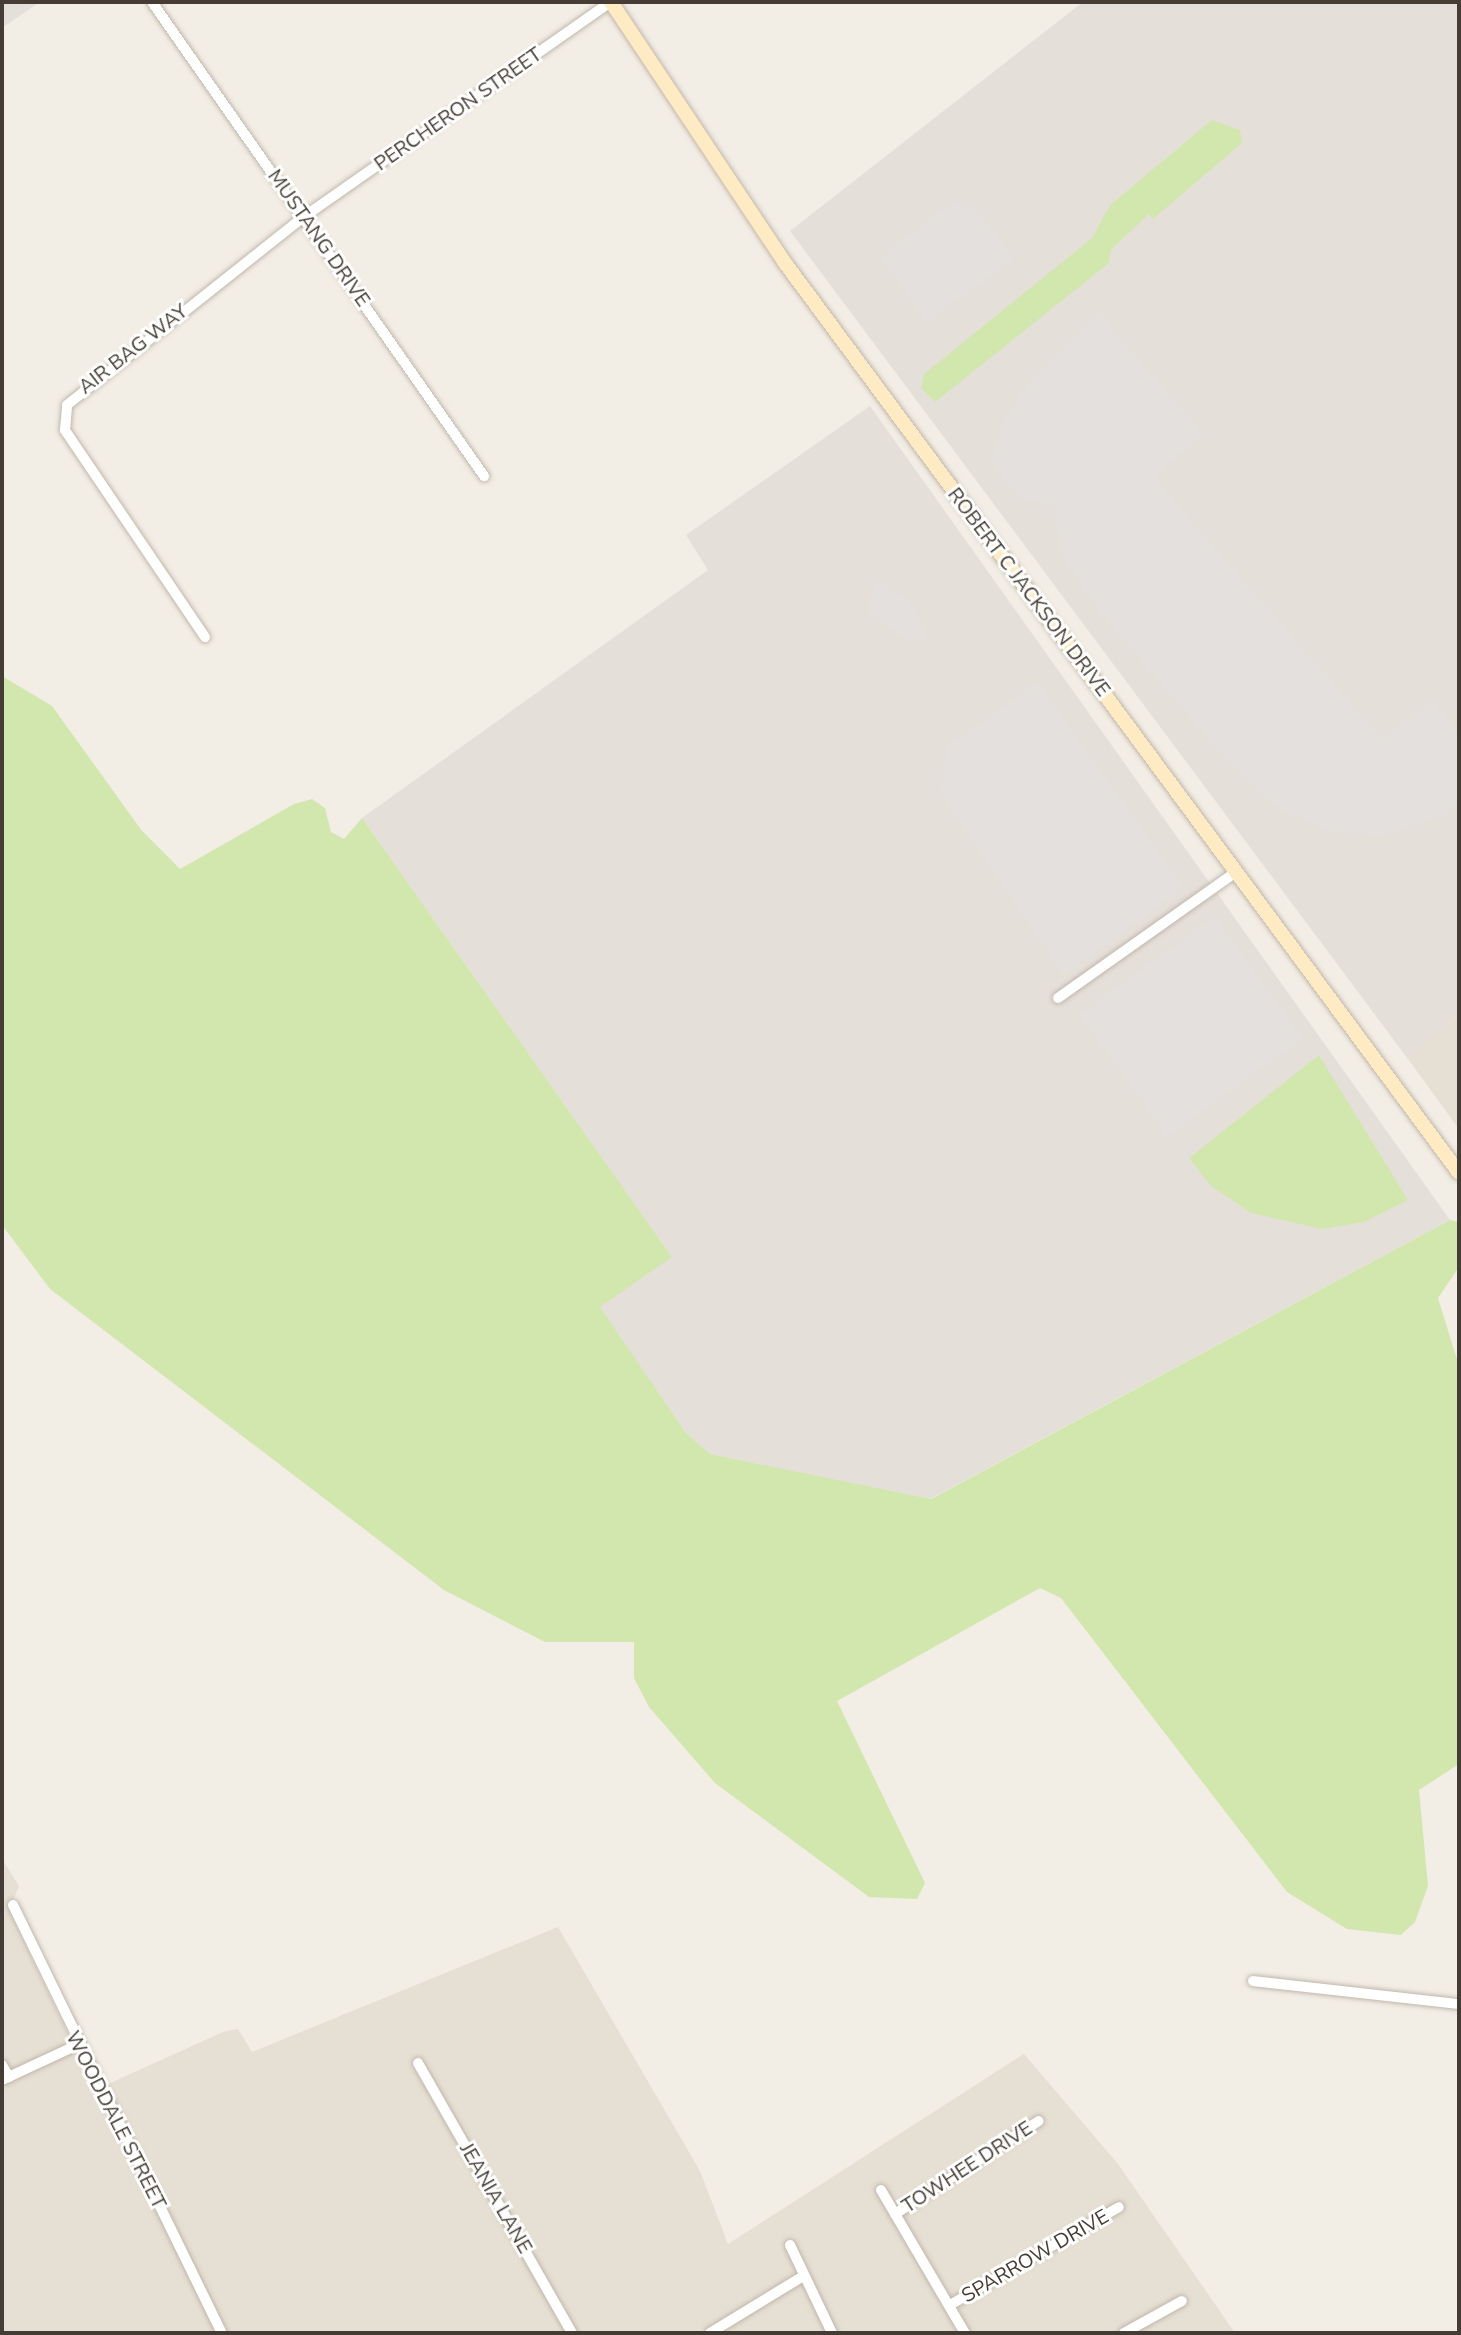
<!DOCTYPE html>
<style>
body{margin:0}
#map{position:relative;width:1461px;height:2335px;overflow:hidden;background:#f2ede5;font-family:"Nunito Sans",sans-serif}
div>[style]{position:absolute}
.residential>*{inset:0;background:#e6dfd3}
.industrial>*{inset:0;background:#e5dfda}
.green>*{inset:0;background:#d2e7ae}
.parking>*{inset:0;background:#e3e0dd;transform-origin:0 0}
.roads{filter:drop-shadow(0 0 2px #c1b7ab) drop-shadow(0 0 2px #c1b7ab)}
.street>*{height:10px;margin:-5px;padding:0 5px;transform-origin:5px;border-radius:5px;background:#fff}
.secondary>*{height:14px;margin:-7px;padding:0 7px;transform-origin:7px;border-radius:7px;background:#feebc3}
span{translate:-50% -50%;white-space:nowrap;text-align:center;line-height:1.15;-webkit-text-stroke:6px #fff;paint-order:stroke}
.street-label{font-size:20px;color:#453d35}
.frame{position:absolute;inset:0;border:4px solid #453d35;pointer-events:none}
</style>
<div id="map">
<div class="residential">
<div style="clip-path:polygon(1459px 1013px,1459px 1129px,1408px 1059px)"></div>
<div style="clip-path:polygon(2px 1859px,19px 1886px,9px 1911px,95px 2090px,223px 2032px,238px 2029px,252px 2052px,558px 1927px,700px 2171px,728px 2244px,1024px 2054px,1118px 2164px,1235px 2333px,2px 2333px)"></div>
</div>
<div class="industrial">
<div style="clip-path:polygon(2px 2px,40px 2px,2px 28px)"></div>
<div style="clip-path:polygon(1083px 2px,1459px 2px,1459px 1013px,1408px 1059px,790px 231px)"></div>
<div style="clip-path:polygon(870px 406px,1450px 1220px,930px 1499px,710px 1454px,686px 1433px,599px 1307px,671px 1256px,362px 818px,708px 570px,686px 535px)"></div>
</div>
<div class="green">
<div style="clip-path:polygon(1212px 120px,1240px 130px,1242px 143px,1153px 219px,1149px 214px,1111px 250px,1109px 263px,935px 402px,921px 388px,924px 374px,1092px 238px,1110px 205px)"></div>
<div style="clip-path:polygon(2px 676px,52px 706px,142px 831px,180px 869px,294px 804px,312px 799px,325px 808px,331px 832px,344px 839px,362px 818px,672px 1257px,600px 1307px,686px 1433px,710px 1454px,931px 1499px,1450px 1220px,1459px 1222px,1459px 1267px,1438px 1298px,1459px 1366px,1459px 1764px,1419px 1790px,1428px 1886px,1415px 1922px,1401px 1935px,1347px 1929px,1287px 1892px,1061px 1598px,1040px 1588px,837px 1701px,925px 1883px,917px 1899px,869px 1897px,715px 1783px,649px 1707px,634px 1678px,634px 1642px,545px 1642px,444px 1590px,50px 1289px,2px 1225px)"></div>
<div style="clip-path:polygon(1319px 1055px,1408px 1200px,1364px 1222px,1322px 1229px,1251px 1213px,1211px 1186px,1189px 1158px)"></div>
</div>
<div class="parking">
<div style="clip-path:polygon(957px 200px,964px 210px,972px 204px,1013px 259px,927px 322px,880px 257px)"></div>
<div style="clip-path:polygon(1098px 314px,1203px 434px,1156px 474px,1163px 489px,1382px 740px,1431px 701px,1459px 733px,1459px 799px,1442px 816px,1382px 836px,1329px 830px,1281px 810px,1231px 765px,1097px 608px,1061px 552px,1054px 504px,1020px 500px,991px 460px,1002px 425px,1032px 378px)"></div>
<div style="clip-path:polygon(876px 581px,908px 599px,928px 637px,907px 641px,868px 611px)"></div>
<div style="clip-path:polygon(1037px 683px,1183px 887px,1064px 975px,941px 794px,946px 747px)"></div>
<div style="left:1214px;top:917px;width:150px;height:166px;rotate:54deg"></div>
</div>
<div class="roads">
<div class="street">
<div style="left:152px;top:2px;width:579px;rotate:54.99deg"></div>
<div style="left:205px;top:637px;width:250px;rotate:-124.1deg"></div>
<div style="left:65px;top:430px;width:25px;rotate:-85deg"></div>
<div style="left:67px;top:405px;width:304px;rotate:-38.5deg"></div>
<div style="left:305px;top:216px;width:373px;rotate:-35deg"></div>
<div style="left:1058px;top:998px;width:218px;rotate:-35.3deg"></div>
<div style="left:13px;top:1905px;width:476px;rotate:64deg"></div>
<div style="left:1253px;top:1981px;width:207px;rotate:6.4deg"></div>
<div style="left:418px;top:2063px;width:311px;rotate:60.3deg"></div>
<div style="left:2px;top:2065px;width:14px;rotate:60deg"></div>
<div style="left:2px;top:2080px;width:83px;rotate:-25deg"></div>
<div style="left:881px;top:2190px;width:166px;rotate:59.6deg"></div>
<div style="left:895px;top:2214px;width:171px;rotate:-32.9deg"></div>
<div style="left:790px;top:2245px;width:98px;rotate:64.5deg"></div>
<div style="left:950px;top:2305px;width:195px;rotate:-30.1deg"></div>
<div style="left:710px;top:2333px;width:105px;rotate:-31.4deg"></div>
<div style="left:1124px;top:2333px;width:66px;rotate:-28.9deg"></div>
</div>
<div class="secondary">
<div style="left:611px;top:2px;width:314px;rotate:56.3deg"></div>
<div style="left:785px;top:263px;width:1132px;rotate:53.47deg"></div>
</div>
</div>
<div class="street-label">
<span style="left:458px;top:109px;rotate:-35deg">PERCHERON STREET</span>
<span style="left:319px;top:238px;rotate:55deg">MUSTANG DRIVE</span>
<span style="left:133px;top:349px;rotate:-38deg">AIR BAG WAY</span>
<span style="left:1029px;top:592px;rotate:53deg">ROBERT C JACKSON DRIVE</span>
<span style="left:116px;top:2120px;rotate:63deg">WOODDALE STREET</span>
<span style="left:967px;top:2167px;rotate:-33deg">TOWHEE DRIVE</span>
<span style="left:496px;top:2198px;rotate:60deg">JEANIA LANE</span>
<span style="left:1035px;top:2256px;rotate:-30deg">SPARROW DRIVE</span>
</div>
<div class="frame"></div>
</div>
